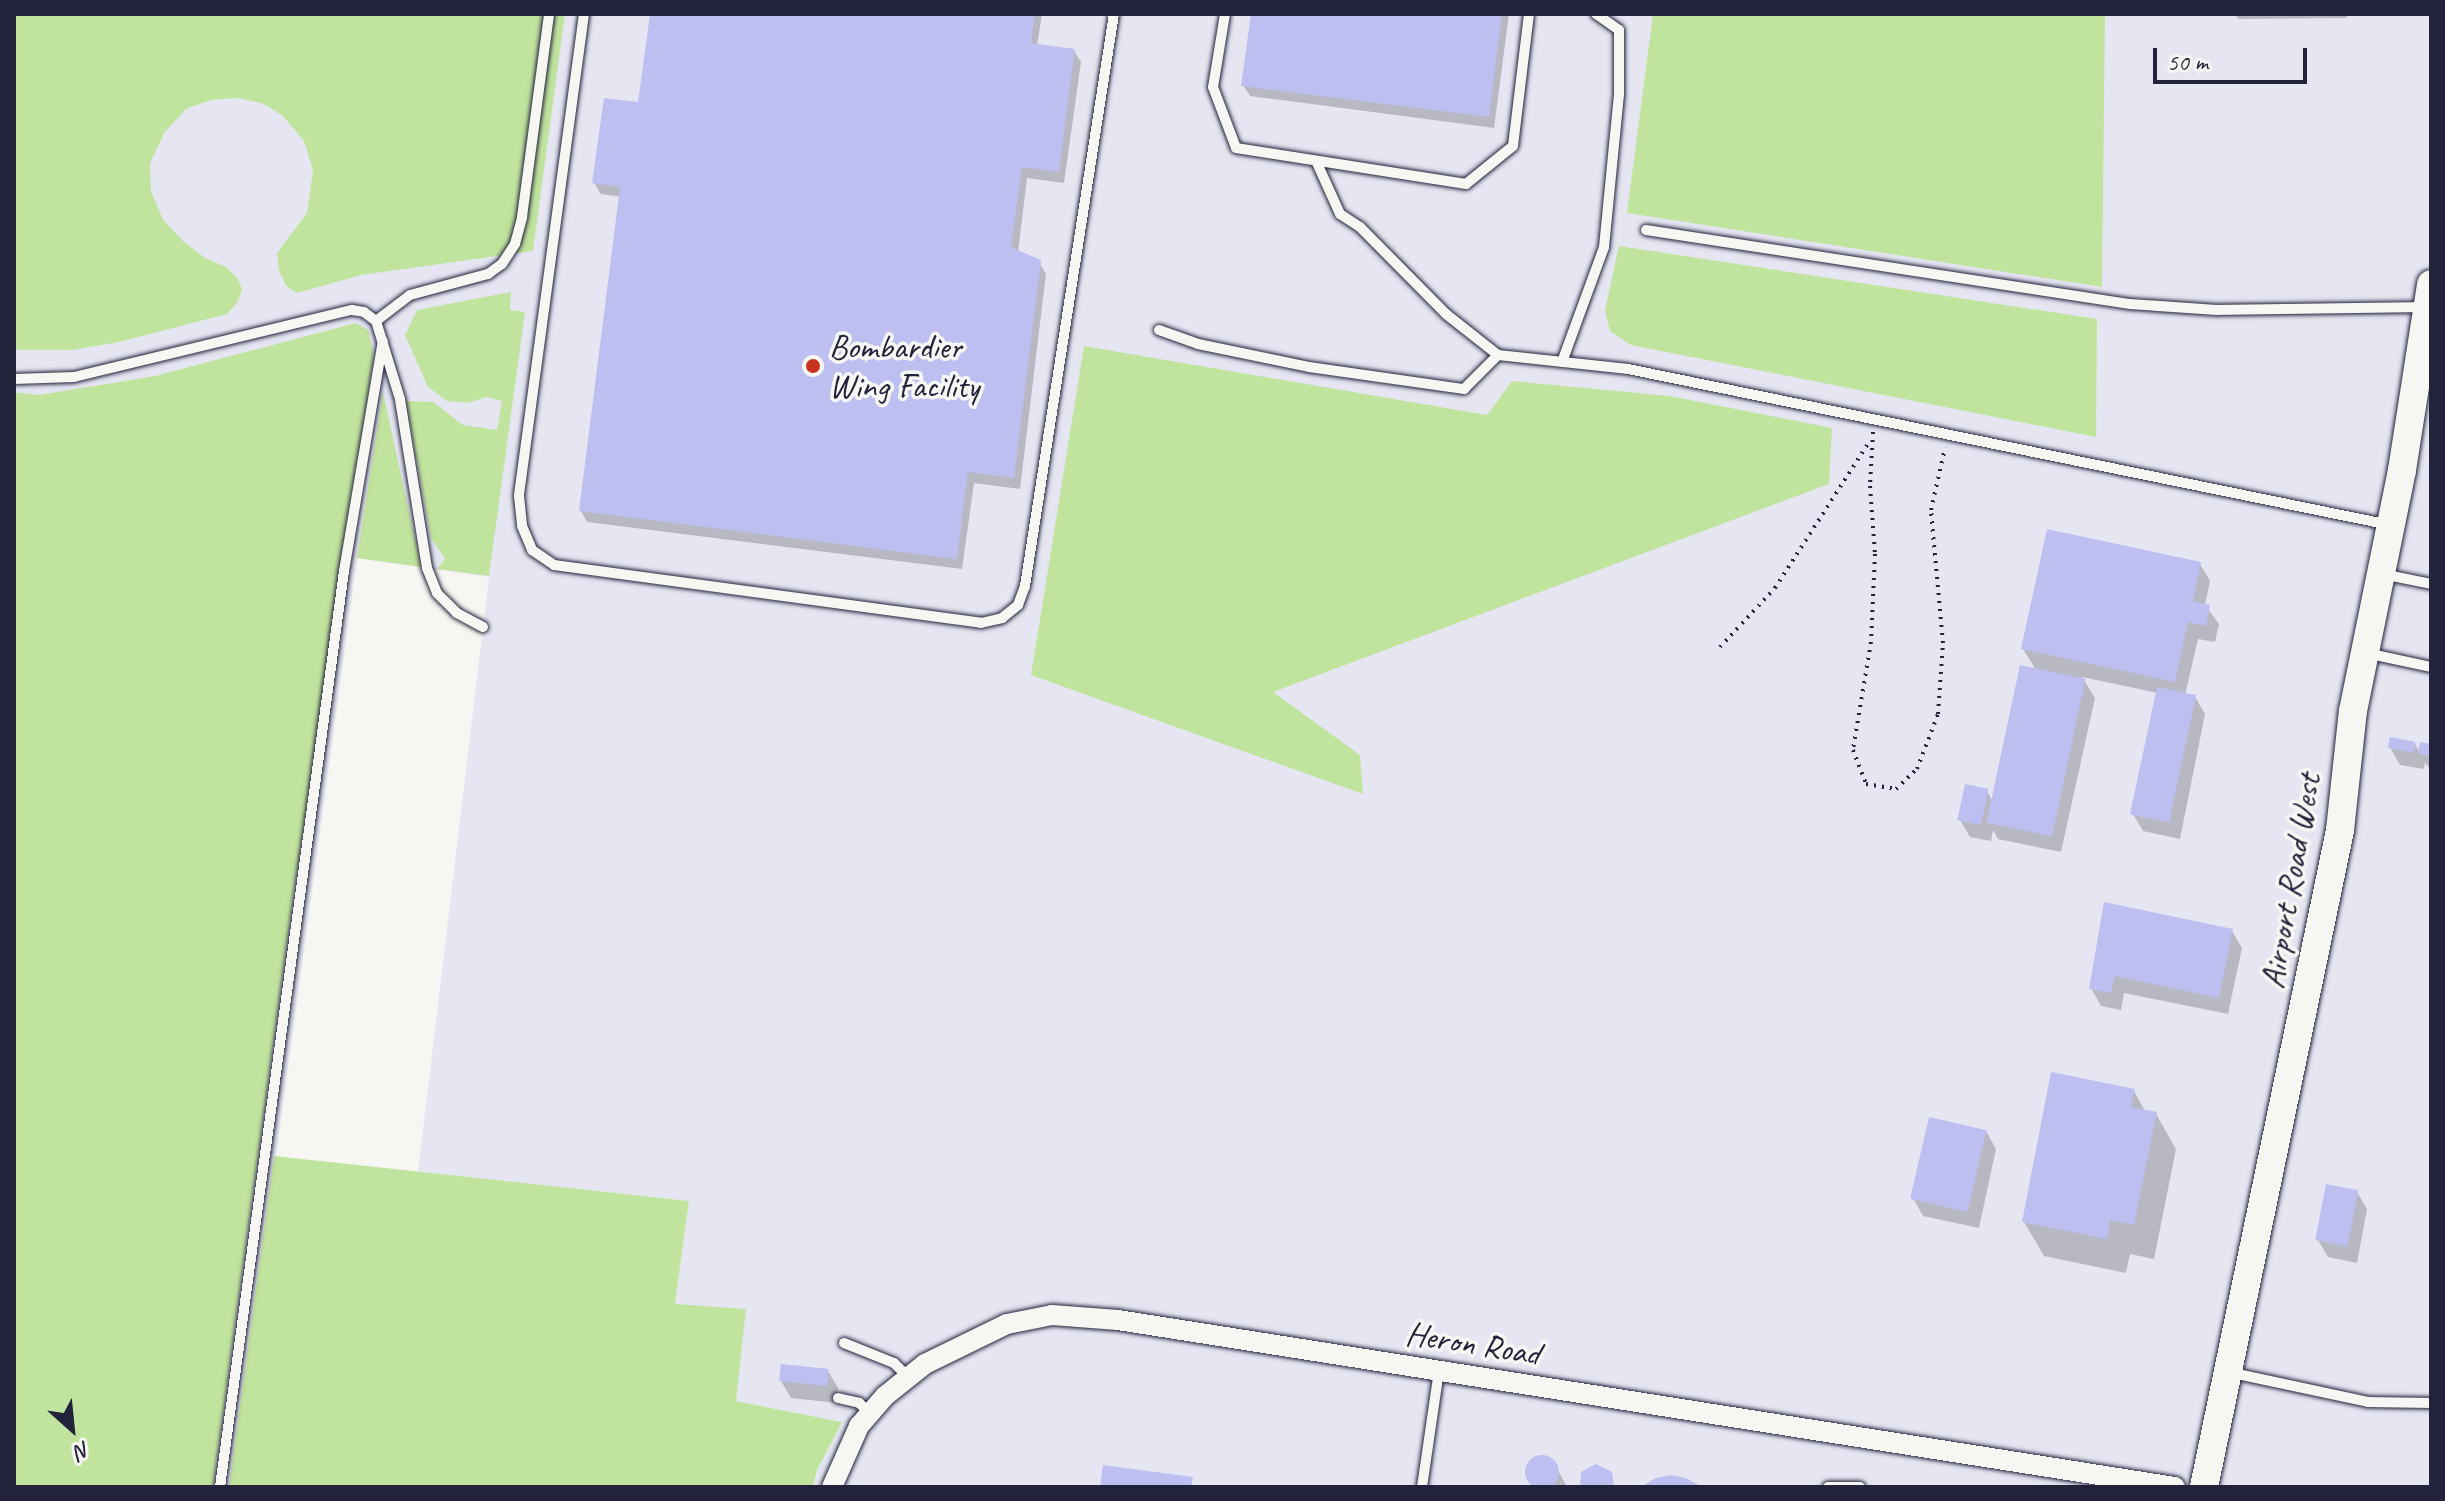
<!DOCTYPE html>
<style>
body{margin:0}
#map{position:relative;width:2445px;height:1501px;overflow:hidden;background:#f6f6f2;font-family:Caveat,sans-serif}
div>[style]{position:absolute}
.built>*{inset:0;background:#e5e6f2}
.green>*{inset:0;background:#c0e49e}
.shadow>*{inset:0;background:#0003}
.building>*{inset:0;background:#bdbff1;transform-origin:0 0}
.round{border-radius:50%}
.path>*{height:4px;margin-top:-2px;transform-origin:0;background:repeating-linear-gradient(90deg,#22223b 0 2px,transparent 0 8px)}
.roads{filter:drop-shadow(0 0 2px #22223b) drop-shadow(0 0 2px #22223b)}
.lane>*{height:10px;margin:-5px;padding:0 5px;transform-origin:5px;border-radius:5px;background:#f6f6f2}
.street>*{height:20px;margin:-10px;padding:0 10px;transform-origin:10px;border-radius:10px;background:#f6f6f2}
.secondary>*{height:28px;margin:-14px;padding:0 14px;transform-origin:14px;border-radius:14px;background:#f6f6f2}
.dots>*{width:22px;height:22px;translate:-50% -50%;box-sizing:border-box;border:4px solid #f6f6f2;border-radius:50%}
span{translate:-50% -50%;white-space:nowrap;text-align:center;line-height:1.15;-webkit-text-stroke:7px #f6f6f2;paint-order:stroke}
.poi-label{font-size:34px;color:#22223b}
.left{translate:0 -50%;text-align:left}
.street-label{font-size:34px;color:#22223b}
.frame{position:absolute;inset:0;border:16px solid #22223b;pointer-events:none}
.north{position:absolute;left:32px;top:1389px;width:80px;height:80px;-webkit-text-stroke:6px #f6f6f2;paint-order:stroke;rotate:153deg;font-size:22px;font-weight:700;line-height:32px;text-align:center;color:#22223b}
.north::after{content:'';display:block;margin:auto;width:28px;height:36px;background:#22223b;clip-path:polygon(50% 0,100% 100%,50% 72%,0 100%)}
.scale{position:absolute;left:2153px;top:48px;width:154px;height:36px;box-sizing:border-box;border:4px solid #22223b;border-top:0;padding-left:10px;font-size:24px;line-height:28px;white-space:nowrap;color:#22223b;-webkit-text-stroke:6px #f6f6f2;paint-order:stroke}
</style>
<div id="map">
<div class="built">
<div style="clip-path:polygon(14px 14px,2431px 14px,2431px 1487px,813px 1487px,817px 1470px,842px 1422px,735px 1401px,675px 1304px,689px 1201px,418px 1172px,489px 577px,357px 558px,231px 1487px,14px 1487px)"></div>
</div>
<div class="green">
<div style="clip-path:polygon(14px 14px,565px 14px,533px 251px,361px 275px,297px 293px,286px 286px,279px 270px,277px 253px,307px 213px,313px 170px,304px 141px,283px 116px,262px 103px,237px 98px,211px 100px,186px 109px,164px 133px,150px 164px,151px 191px,163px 220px,184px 242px,205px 258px,226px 267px,238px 279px,242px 290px,237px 303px,227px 314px,119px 342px,72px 350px,14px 350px)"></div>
<div style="clip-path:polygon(1653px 14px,2105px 14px,2102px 287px,1627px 213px)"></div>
<div style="clip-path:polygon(1619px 246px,2097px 319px,2096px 437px,1631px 345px,1610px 331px,1605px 311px)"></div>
<div style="clip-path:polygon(511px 292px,510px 310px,525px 312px,489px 576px,437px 569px,445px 559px,431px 538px,406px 401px,433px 402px,463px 425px,497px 430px,502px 401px,486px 397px,468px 403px,447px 401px,428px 387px,405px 335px,417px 310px)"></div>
<div style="clip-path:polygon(356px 323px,368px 330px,374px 355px,292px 904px,213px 1487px,14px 1487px,14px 392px,39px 395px,155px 376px)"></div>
<div style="clip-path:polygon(1084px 346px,1487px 415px,1512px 381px,1670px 396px,1832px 428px,1829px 484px,1273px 692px,1360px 755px,1363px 794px,1031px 675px)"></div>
<div style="clip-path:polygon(383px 392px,421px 567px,357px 558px)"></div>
<div style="clip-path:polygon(274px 1156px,689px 1201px,675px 1304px,746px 1309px,736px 1401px,842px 1422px,817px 1470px,813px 1487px,229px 1487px)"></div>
</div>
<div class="shadow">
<div style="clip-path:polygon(652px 14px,1042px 14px,1037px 46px,1074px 51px,1081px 62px,1064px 183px,1027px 178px,1018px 252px,1039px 262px,1046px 274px,1020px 489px,974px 483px,962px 569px,587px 522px,581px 511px,621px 197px,601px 194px,594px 183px,640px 104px)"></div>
<div style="clip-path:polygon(1253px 14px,1509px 14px,1494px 128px,1250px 96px,1243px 85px)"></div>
<div style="clip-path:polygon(2235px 14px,2347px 14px,2347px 18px,2238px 19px)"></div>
<div style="clip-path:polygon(2200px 564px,2210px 581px,2205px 605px,2219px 624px,2215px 642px,2198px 639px,2185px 695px,2195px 697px,2205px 714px,2180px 839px,2143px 831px,2133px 814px,2158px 693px,2082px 677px,2095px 698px,2061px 852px,1998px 839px,1993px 830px,1991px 841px,1970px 837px,1960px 820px,1987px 791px,1992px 800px,2036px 670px,2023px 649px)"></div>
<div style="clip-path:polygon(2415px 744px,2420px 752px,2431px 746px,2431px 771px,2425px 762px,2424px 769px,2400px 765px,2390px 747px)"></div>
<div style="clip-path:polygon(2105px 905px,2232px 931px,2242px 948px,2228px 1014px,2124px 993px,2121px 1010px,2101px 1006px,2091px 988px)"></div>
<div style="clip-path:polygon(2134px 1091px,2145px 1111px,2156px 1114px,2176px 1149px,2154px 1259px,2130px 1254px,2126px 1273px,2044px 1256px,2024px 1222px)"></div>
<div style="clip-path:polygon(1986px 1131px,1996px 1149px,1979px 1228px,1923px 1216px,1913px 1198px)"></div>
<div style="clip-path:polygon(2357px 1192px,2367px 1209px,2357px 1263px,2328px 1257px,2318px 1240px)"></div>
<div style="clip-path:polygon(828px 1371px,838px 1388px,837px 1403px,791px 1398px,781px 1381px)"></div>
<div style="clip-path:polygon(1541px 1458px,1555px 1465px,1567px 1487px,1532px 1487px,1526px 1475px,1532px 1461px)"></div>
</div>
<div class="building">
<div style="clip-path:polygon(650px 14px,1035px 14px,1031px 43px,1075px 49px,1059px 172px,1022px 167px,1011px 247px,1041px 260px,1014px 478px,968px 472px,957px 559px,579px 511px,620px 187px,592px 183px,604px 98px,638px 102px)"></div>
<div style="clip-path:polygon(1251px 14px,1502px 14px,1489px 117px,1241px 86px)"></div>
<div style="clip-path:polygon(2047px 529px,2201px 562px,2193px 601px,2210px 605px,2206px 626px,2188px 622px,2175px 682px,2021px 649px)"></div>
<div style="left:2020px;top:665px;width:67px;height:161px;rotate:12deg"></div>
<div style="left:2157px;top:687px;width:40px;height:130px;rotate:12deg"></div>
<div style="left:2390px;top:737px;width:26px;height:11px;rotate:11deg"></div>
<div style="clip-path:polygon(2420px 742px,2431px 744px,2431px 756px,2418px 753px)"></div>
<div style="left:1965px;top:784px;width:24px;height:37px;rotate:12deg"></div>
<div style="clip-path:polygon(2104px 902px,2233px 929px,2219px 998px,2115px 976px,2111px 993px,2089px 989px)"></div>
<div style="clip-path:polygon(2051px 1072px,2135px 1089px,2131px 1107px,2157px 1112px,2134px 1225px,2110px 1220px,2107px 1239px,2022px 1222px)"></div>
<div style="left:1929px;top:1117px;width:59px;height:84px;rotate:13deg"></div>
<div style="left:2326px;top:1184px;width:33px;height:57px;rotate:11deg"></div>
<div style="left:781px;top:1364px;width:48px;height:17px;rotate:6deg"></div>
<div class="round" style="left:1525px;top:1455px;width:34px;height:34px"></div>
<div style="clip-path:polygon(1596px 1464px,1612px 1472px,1614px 1487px,1580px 1487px,1581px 1472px)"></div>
<div style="clip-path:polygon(1103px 1465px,1193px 1477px,1191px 1487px,1100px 1487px)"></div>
<div style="clip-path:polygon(1671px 1475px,1686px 1478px,1702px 1487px,1641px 1487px,1656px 1478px)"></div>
</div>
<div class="path">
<div style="left:1873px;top:432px;width:54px;rotate:93.2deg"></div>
<div style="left:1870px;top:486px;width:68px;rotate:85.8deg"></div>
<div style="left:1875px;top:554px;width:88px;rotate:92.6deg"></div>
<div style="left:1871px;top:642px;width:109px;rotate:99.5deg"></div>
<div style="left:1853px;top:750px;width:36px;rotate:69deg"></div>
<div style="left:1866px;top:784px;width:30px;rotate:9deg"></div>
<div style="left:1896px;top:789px;width:29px;rotate:-44deg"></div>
<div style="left:1917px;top:769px;width:59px;rotate:-69.1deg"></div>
<div style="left:1938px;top:714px;width:71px;rotate:-86deg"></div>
<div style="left:1943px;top:643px;width:134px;rotate:-95.2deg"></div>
<div style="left:1931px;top:510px;width:64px;rotate:-77.3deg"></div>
<div style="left:1720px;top:647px;width:81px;rotate:-47deg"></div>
<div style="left:1775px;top:588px;width:174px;rotate:-57.2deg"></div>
</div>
<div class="roads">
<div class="lane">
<div style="left:584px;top:14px;width:486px;rotate:97.7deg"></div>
<div style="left:519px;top:496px;width:30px;rotate:84deg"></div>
<div style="left:522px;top:526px;width:26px;rotate:67deg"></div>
<div style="left:532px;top:550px;width:27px;rotate:34deg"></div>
<div style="left:554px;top:565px;width:431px;rotate:7.7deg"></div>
<div style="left:981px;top:623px;width:22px;rotate:-13deg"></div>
<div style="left:1002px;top:618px;width:21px;rotate:-39deg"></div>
<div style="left:1018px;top:605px;width:20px;rotate:-70deg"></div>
<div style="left:1025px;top:586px;width:579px;rotate:-81.16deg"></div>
<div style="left:1225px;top:14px;width:74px;rotate:99.3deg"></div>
<div style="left:1213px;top:87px;width:65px;rotate:69.3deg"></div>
<div style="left:1236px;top:148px;width:233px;rotate:8.9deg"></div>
<div style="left:1466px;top:184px;width:60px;rotate:-39deg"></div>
<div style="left:1513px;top:146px;width:133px;rotate:-83.1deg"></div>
<div style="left:1317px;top:163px;width:56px;rotate:65.7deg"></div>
<div style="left:1340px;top:214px;width:24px;rotate:33deg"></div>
<div style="left:1360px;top:227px;width:122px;rotate:45.3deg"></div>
<div style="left:1446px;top:314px;width:66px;rotate:38.3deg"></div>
<div style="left:1498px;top:355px;width:131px;rotate:6.1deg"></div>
<div style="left:1628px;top:369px;width:778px;rotate:11.57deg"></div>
<div style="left:1646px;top:230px;width:490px;rotate:8.7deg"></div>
<div style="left:2130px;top:304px;width:87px;rotate:3.9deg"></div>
<div style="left:2217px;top:310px;width:206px;rotate:-0.8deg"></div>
<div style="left:1159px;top:330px;width:41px;rotate:19.7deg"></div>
<div style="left:1198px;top:344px;width:113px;rotate:11.7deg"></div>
<div style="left:1309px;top:367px;width:157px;rotate:8.1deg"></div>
<div style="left:1464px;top:389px;width:48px;rotate:-45deg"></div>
<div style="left:1562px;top:362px;width:122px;rotate:-69.9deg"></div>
<div style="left:1604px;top:247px;width:153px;rotate:-84.4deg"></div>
<div style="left:1619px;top:95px;width:65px;rotate:-90deg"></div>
<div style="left:1619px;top:30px;width:28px;rotate:-145deg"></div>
<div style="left:14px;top:379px;width:60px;rotate:-1.9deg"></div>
<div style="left:74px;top:377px;width:286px;rotate:-13.6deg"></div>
<div style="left:352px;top:310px;width:12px;rotate:9deg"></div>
<div style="left:364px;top:312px;width:15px;rotate:37deg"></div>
<div style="left:2382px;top:574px;width:50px;rotate:11.5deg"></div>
<div style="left:483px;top:627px;width:30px;rotate:-152deg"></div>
<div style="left:457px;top:613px;width:28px;rotate:-135deg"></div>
<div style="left:437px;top:593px;width:27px;rotate:-112deg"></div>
<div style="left:427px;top:568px;width:171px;rotate:-99.1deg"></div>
<div style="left:400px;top:399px;width:82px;rotate:-107.1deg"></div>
<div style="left:376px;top:321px;width:43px;rotate:-37.4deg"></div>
<div style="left:410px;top:295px;width:81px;rotate:-15.1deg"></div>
<div style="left:488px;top:274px;width:17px;rotate:-36deg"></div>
<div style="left:502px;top:264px;width:24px;rotate:-57deg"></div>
<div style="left:515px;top:244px;width:28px;rotate:-75deg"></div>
<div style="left:522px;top:217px;width:205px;rotate:-82.4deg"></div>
<div style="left:2366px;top:653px;width:66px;rotate:12.2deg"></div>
<div style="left:844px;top:1343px;width:54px;rotate:21.8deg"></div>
<div style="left:894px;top:1363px;width:20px;rotate:45deg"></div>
<div style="left:2228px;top:1372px;width:143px;rotate:12.1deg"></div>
<div style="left:2368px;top:1402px;width:63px;rotate:0.9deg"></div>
<div style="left:838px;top:1398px;width:22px;rotate:13deg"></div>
<div style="left:859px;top:1403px;width:15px;rotate:42deg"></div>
<div style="left:220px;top:1487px;width:924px;rotate:-82.29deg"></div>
<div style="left:344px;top:571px;width:233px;rotate:-80.4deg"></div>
<div style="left:1422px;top:1487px;width:118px;rotate:-81.7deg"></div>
<div style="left:1828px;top:1487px;width:32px"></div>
</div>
<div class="street">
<div style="left:832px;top:1487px;width:67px;rotate:-66.1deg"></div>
<div style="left:859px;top:1426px;width:40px;rotate:-49deg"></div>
<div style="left:885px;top:1396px;width:51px;rotate:-38.7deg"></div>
<div style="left:925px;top:1364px;width:91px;rotate:-26deg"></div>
<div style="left:1007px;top:1324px;width:46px;rotate:-11.3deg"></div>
<div style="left:1052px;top:1315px;width:66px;rotate:4.3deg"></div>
<div style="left:1118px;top:1320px;width:1070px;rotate:8.98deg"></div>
</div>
<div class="secondary">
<div style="left:2204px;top:1487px;width:671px;rotate:-78.3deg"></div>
<div style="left:2340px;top:830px;width:120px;rotate:-83.8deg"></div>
<div style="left:2353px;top:711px;width:246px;rotate:-78.5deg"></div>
<div style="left:2402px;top:470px;width:188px;rotate:-81.1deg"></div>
</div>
</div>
<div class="dots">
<div style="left:813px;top:366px;background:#c8321e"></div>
</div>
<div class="poi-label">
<span class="left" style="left:829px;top:366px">Bombardier<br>Wing Facility</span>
</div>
<div class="street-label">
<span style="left:2290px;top:881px;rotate:-80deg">Airport Road West</span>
<span style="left:1473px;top:1343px;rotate:9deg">Heron Road</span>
</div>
<div class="frame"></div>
<div class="north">N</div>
<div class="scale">50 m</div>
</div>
